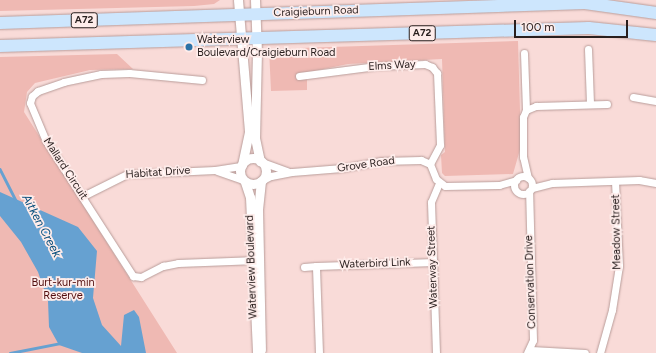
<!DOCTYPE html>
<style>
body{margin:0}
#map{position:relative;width:656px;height:353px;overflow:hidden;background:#f9dbd8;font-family:Figtree,sans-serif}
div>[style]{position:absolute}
.green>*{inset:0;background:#efb9b3}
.water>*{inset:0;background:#66a1d1}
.stream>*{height:2.5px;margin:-1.25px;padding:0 1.25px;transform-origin:1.25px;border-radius:1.25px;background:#66a1d1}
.roads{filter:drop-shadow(0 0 1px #b99d9a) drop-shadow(0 0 1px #b99d9a)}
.minor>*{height:7px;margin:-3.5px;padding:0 3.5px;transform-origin:3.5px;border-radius:3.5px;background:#fff}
.minor>.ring{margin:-3.5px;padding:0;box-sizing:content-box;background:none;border:7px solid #fff;border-radius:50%}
.tertiary>*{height:9px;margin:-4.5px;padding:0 4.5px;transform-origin:4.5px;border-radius:4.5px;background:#fff}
.tertiary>.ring{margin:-4.5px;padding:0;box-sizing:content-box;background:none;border:9px solid #fff;border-radius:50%}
.primary>*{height:12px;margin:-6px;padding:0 6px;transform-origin:6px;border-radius:6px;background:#cde6fd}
.dots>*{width:11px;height:11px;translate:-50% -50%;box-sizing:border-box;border:2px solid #feecea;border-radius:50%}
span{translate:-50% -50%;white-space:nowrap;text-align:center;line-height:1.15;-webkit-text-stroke:3.5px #feecea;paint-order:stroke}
.shield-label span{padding:1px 3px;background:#feecea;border:1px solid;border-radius:3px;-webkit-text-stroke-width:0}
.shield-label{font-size:10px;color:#291f1e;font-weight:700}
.street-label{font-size:11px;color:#291f1e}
.poi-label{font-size:11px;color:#291f1e}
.left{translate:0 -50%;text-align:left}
.park-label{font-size:11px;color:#520e0f}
.water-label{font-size:12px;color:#074e7c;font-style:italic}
.scale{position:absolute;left:514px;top:20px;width:114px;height:18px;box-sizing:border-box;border:2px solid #291f1e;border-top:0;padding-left:5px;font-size:12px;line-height:14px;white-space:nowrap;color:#291f1e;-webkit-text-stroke:3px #feecea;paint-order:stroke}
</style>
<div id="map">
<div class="green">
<div style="clip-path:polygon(0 0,220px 0,214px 4px,194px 6px,0 11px)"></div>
<div style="clip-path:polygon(518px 41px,521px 146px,513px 174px,445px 176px,442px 173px,441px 155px,445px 152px,442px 59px,348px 64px,314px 71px,307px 79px,307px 90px,271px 91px,269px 49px)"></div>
<div style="clip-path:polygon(117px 54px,133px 69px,90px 70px,35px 83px,27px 92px,24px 112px,177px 353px,0 353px,0 57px)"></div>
</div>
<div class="water">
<div style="clip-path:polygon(0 192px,78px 227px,97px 251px,93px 298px,102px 325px,121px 346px,124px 315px,134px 310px,139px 317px,146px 353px,82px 353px,59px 345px,49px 327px,48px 301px,38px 272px,21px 242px,0 216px)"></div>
</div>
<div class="stream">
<div style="left:0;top:169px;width:39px;rotate:63deg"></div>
<div style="left:10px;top:353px;width:52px;rotate:-11.1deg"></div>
</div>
<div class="roads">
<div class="minor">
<div style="left:588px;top:49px;width:55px;rotate:87.9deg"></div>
<div style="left:524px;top:53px;width:57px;rotate:88deg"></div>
<div style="left:299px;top:76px;width:78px;rotate:-7.4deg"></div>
<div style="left:376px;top:66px;width:49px;rotate:-2.3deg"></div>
<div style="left:425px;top:64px;width:8px;rotate:23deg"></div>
<div style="left:432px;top:67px;width:8px;rotate:50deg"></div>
<div style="left:437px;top:73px;width:72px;rotate:87.6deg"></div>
<div style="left:440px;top:145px;width:21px;rotate:118deg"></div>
<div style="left:202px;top:80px;width:73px;rotate:-174.5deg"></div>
<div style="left:129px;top:73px;width:28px;rotate:178deg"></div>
<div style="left:101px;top:74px;width:38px;rotate:168deg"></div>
<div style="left:64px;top:82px;width:28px;rotate:161deg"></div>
<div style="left:38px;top:91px;width:8px;rotate:140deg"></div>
<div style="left:32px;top:96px;width:7px;rotate:106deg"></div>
<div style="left:30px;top:103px;width:41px;rotate:67.2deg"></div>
<div style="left:46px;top:141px;width:161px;rotate:57.2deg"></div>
<div style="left:133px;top:276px;width:8px;rotate:7deg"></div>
<div style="left:141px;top:277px;width:25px;rotate:-27deg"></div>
<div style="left:163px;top:266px;width:15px;rotate:-11deg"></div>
<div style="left:178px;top:263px;width:79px;rotate:-2.2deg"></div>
<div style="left:633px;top:97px;width:23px;rotate:10deg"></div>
<div style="left:262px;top:162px;width:27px;rotate:20deg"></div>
<div style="left:217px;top:171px;width:28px;rotate:19deg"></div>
<div class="ring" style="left:514px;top:176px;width:11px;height:11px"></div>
<div style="left:528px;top:178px;width:22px;rotate:-103deg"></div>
<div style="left:523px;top:157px;width:40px;rotate:-90deg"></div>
<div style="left:523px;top:117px;width:8px;rotate:-67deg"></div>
<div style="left:526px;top:110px;width:11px;rotate:-22deg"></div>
<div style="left:536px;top:106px;width:71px;rotate:-1.6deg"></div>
<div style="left:261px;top:181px;width:11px;rotate:-27deg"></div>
<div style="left:271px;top:176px;width:21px;rotate:-11deg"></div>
<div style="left:292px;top:172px;width:50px;rotate:-4.6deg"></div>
<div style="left:342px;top:168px;width:40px;rotate:-10deg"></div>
<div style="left:381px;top:161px;width:40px;rotate:-1.4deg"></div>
<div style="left:421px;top:160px;width:10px;rotate:24deg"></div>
<div style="left:430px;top:164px;width:16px;rotate:68deg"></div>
<div style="left:436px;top:179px;width:11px;rotate:38deg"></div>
<div style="left:445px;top:186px;width:54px;rotate:-1.1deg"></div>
<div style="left:499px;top:185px;width:18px;rotate:-16deg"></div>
<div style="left:532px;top:188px;width:21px;rotate:-14deg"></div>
<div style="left:552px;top:183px;width:87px;rotate:-2deg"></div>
<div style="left:639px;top:180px;width:17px;rotate:10deg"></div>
<div style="left:83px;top:196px;width:49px;rotate:-26.6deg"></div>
<div style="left:127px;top:174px;width:88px;rotate:-2.6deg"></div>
<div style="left:215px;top:170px;width:26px;rotate:-9deg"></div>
<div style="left:304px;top:267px;width:12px;rotate:-5deg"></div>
<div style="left:531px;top:350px;width:54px;rotate:3.2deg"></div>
<div style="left:319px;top:353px;width:87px;rotate:-92deg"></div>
<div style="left:316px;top:266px;width:118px;rotate:-1.9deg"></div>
<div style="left:436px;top:353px;width:151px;rotate:-91.9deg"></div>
<div style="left:431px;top:202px;width:21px;rotate:-67deg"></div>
<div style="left:527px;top:353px;width:14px;rotate:-65deg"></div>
<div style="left:533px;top:340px;width:149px;rotate:-91.5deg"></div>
<div style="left:600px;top:353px;width:45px;rotate:-74.4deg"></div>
<div style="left:612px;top:310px;width:45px;rotate:-81deg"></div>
<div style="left:619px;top:266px;width:85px;rotate:-92.7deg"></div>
</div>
<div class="tertiary">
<div style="left:238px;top:0;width:132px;rotate:85.2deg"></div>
<div style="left:249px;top:132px;width:34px;rotate:102deg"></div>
<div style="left:255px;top:0;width:51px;rotate:87.8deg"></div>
<div style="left:257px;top:51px;width:87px;rotate:91.3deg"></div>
<div style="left:255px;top:138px;width:24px;rotate:78deg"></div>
<div class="ring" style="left:240px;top:158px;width:17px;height:17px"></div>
<div style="left:261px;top:181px;width:28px;rotate:96deg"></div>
<div style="left:258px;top:209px;width:141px;rotate:88.8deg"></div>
<div style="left:245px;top:182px;width:16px;rotate:72deg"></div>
<div style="left:250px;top:197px;width:156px;rotate:87.4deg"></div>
</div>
<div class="primary">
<div style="left:0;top:23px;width:585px;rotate:-1.96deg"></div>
<div style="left:585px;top:3px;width:72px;rotate:8deg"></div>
<div style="left:0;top:46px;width:589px;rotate:-1.75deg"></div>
<div style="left:589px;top:28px;width:67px;rotate:6deg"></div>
</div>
</div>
<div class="dots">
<div style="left:189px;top:47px;background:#2c72a7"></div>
</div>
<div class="shield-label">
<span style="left:84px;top:20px">A72</span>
<span style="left:422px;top:33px">A72</span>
</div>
<div class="street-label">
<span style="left:316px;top:12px;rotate:-2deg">Craigieburn Road</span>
<span style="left:392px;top:66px;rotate:-3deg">Elms Way</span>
<span style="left:366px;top:165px;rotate:-8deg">Grove Road</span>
<span style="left:65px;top:169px;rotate:57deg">Mallard Circuit</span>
<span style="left:158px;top:173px;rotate:-4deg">Habitat Drive</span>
<span style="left:617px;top:232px;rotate:-91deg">Meadow Street</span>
<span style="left:375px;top:264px;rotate:-2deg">Waterbird Link</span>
<span style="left:252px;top:267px;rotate:-92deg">Waterview Boulevard</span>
<span style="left:433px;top:267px;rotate:-92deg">Waterway Street</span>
<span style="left:531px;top:282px;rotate:-92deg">Conservation Drive</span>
</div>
<div class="poi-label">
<span class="left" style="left:197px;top:47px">Waterview<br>Boulevard/Craigieburn Road</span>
</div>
<div class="park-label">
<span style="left:63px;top:290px">Burt-kur-min<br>Reserve</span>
</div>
<div class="water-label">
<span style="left:41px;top:226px;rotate:62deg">Aitken Creek</span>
</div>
<div class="scale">100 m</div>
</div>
